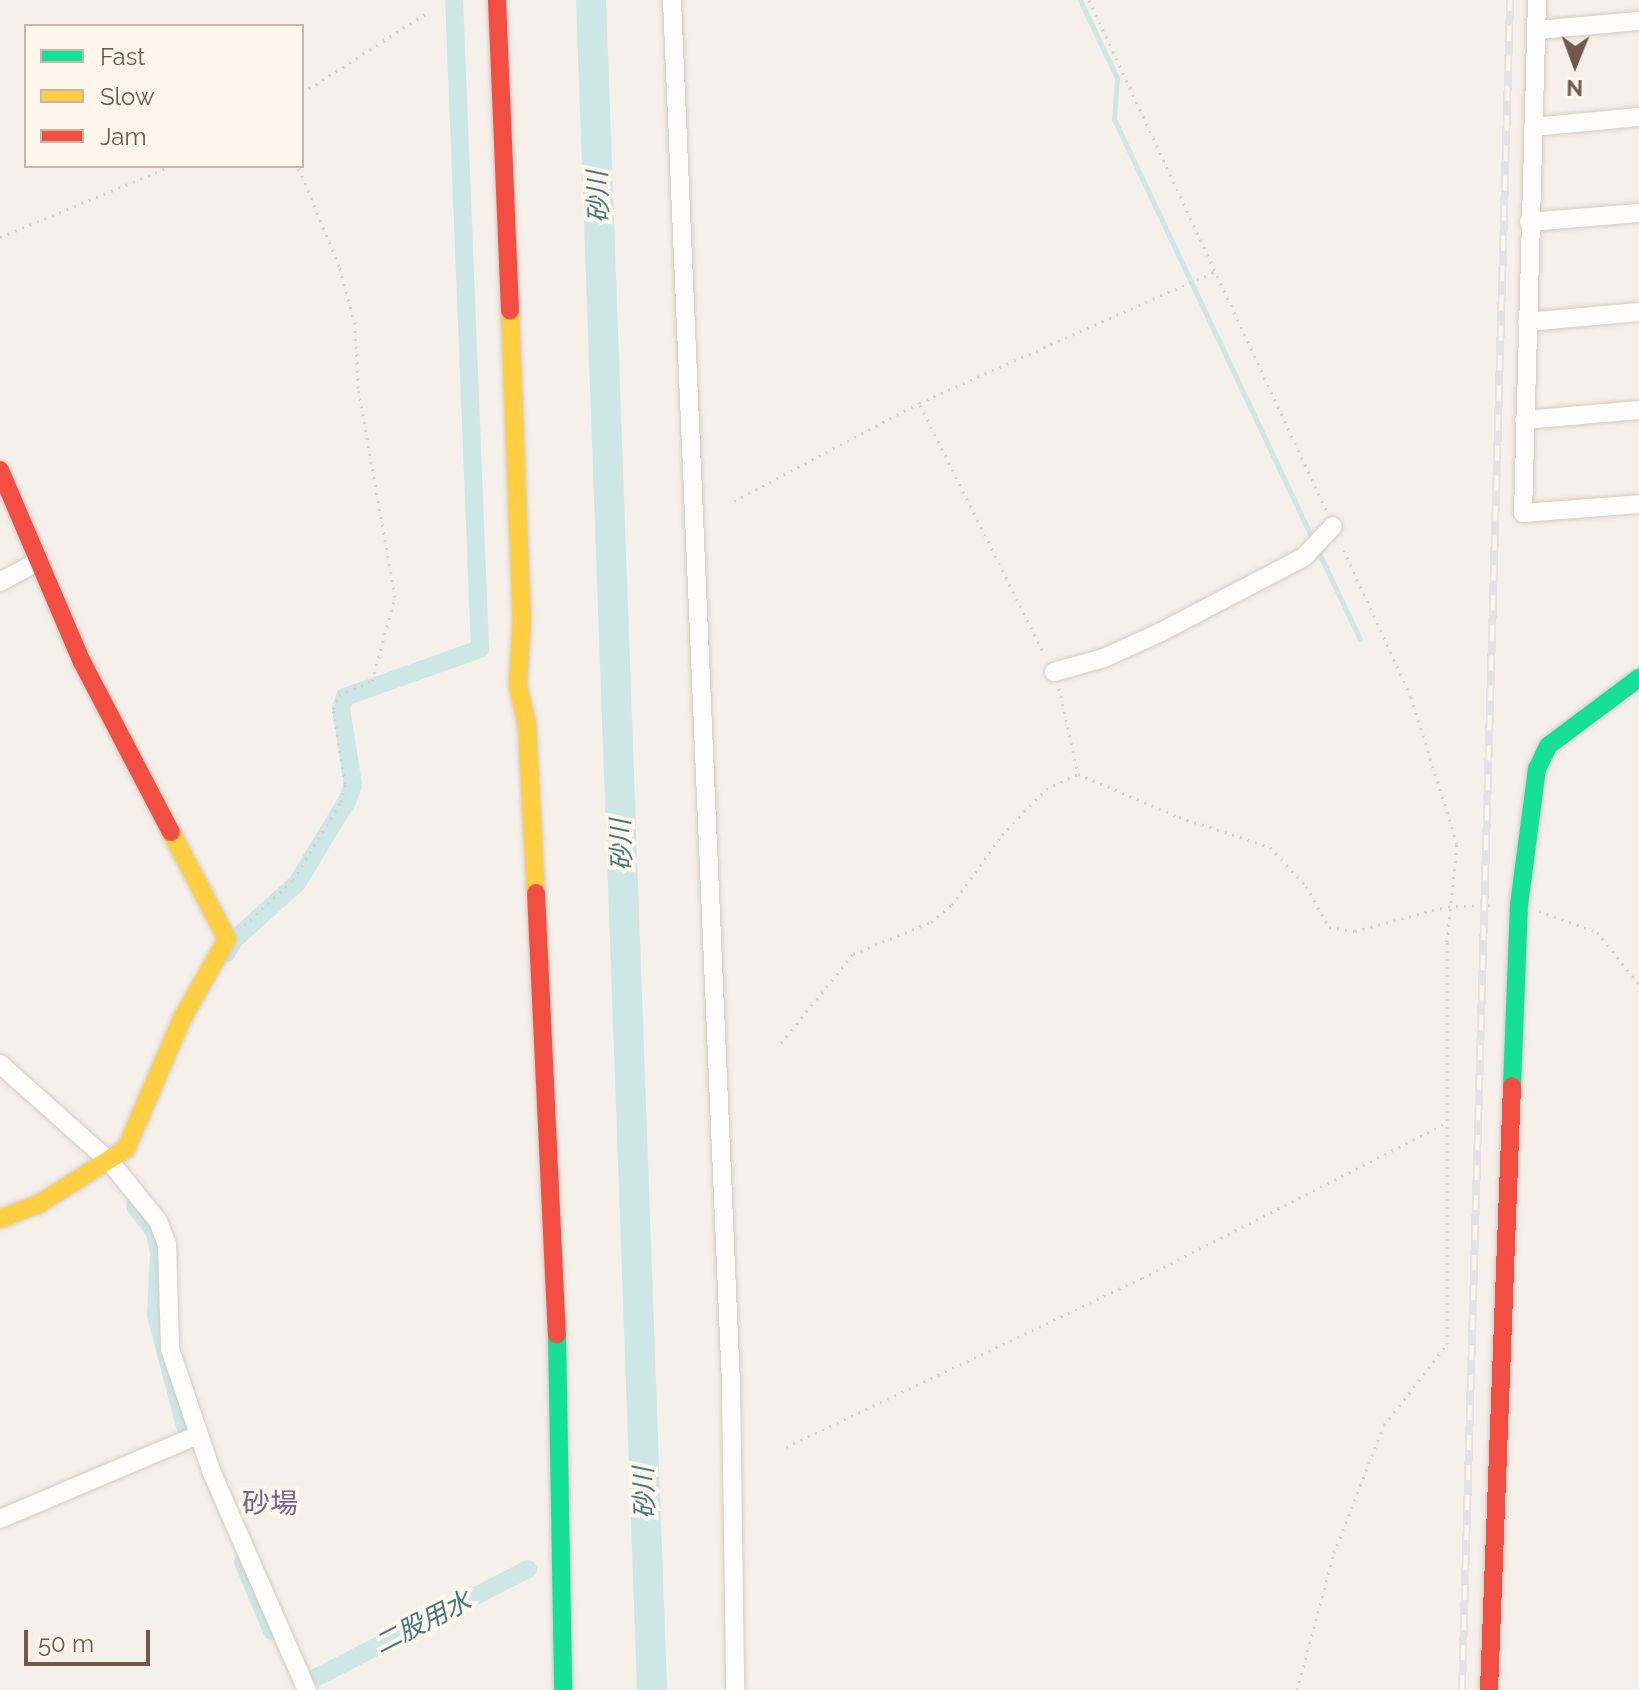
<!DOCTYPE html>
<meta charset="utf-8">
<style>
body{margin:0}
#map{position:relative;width:1639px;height:1690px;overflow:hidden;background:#f6f0ea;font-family:Raleway,"Noto Sans JP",sans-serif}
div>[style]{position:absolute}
.stream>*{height:5px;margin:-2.5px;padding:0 2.5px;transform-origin:2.5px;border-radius:2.5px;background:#cde6e6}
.canal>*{height:18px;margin:-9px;padding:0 9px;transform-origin:9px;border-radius:9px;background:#cde6e6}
.river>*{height:30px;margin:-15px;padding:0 15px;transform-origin:15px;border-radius:15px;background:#cde6e6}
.path>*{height:3px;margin-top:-1.5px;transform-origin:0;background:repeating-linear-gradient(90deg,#d7cfcb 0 2px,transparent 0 8px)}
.roads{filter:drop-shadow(0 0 2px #d3ccc5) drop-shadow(0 0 2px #d3ccc5)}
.street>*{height:18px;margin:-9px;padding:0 9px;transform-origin:9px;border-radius:9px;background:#fefdfc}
.fast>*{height:18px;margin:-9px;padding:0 9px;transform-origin:9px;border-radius:9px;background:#16e098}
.slow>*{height:18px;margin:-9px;padding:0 9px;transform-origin:9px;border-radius:9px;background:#ffcf43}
.jam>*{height:18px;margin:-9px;padding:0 9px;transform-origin:9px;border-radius:9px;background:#f24e42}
.rail>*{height:8px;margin-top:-4px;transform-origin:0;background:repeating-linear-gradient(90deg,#fef5eb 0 15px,#e4e2e4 0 30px);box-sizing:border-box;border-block:2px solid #e4e2e4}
span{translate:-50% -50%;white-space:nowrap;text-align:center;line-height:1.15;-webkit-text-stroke:8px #fef5eb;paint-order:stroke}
.water-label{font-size:26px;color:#43797f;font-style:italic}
.quarter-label{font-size:28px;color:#7d638f}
.legend{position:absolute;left:24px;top:24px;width:280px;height:144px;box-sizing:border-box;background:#fef5eb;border:2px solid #c6b6ab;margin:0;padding:10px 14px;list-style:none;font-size:24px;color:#73574c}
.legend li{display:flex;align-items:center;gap:16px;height:40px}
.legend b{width:40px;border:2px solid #c6b6ab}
.north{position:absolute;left:1535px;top:24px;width:80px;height:80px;-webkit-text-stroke:6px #fef5eb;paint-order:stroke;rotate:181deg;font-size:22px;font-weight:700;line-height:32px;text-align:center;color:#73574c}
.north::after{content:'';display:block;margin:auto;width:28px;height:36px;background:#73574c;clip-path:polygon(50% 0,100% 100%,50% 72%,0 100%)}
.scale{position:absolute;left:24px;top:1630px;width:126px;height:36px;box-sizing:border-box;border:4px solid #73574c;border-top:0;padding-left:10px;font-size:24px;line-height:28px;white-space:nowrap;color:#73574c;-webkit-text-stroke:6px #fef5eb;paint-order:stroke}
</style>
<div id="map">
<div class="stream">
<div style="left:1080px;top:0;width:86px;rotate:64.6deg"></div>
<div style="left:1117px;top:78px;width:41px;rotate:94.2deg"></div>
<div style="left:1114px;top:119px;width:466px;rotate:64.7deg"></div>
<div style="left:1317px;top:549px;width:100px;rotate:64.5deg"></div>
</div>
<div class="canal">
<div style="left:227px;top:953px;width:15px;rotate:-62deg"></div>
<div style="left:234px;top:940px;width:85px;rotate:-42.1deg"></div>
<div style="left:297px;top:883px;width:98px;rotate:-58.7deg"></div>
<div style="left:348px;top:799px;width:15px;rotate:-70deg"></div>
<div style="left:353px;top:785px;width:78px;rotate:-98.9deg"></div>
<div style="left:341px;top:708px;width:12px;rotate:-70deg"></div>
<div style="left:345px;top:697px;width:143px;rotate:-19.6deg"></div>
<div style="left:480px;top:649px;width:650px;rotate:-92.29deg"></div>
<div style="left:135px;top:1206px;width:34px;rotate:53deg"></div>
<div style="left:155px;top:1233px;width:20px;rotate:79deg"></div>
<div style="left:159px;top:1253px;width:62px;rotate:92.8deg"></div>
<div style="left:156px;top:1315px;width:115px;rotate:75.4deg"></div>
<div style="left:243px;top:1562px;width:75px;rotate:67.2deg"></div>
<div style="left:317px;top:1677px;width:237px;rotate:-27.1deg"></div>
</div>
<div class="river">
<div style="left:591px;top:0;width:1691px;rotate:87.93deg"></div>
</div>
<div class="path">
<div style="left:1089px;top:0;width:565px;rotate:65.07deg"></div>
<div style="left:302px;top:93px;width:146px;rotate:-32.7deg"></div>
<div style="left:0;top:237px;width:185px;rotate:-22.5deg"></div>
<div style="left:920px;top:405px;width:280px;rotate:63.5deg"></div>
<div style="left:734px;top:501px;width:209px;rotate:-27.9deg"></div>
<div style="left:919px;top:403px;width:325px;rotate:-24deg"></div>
<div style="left:1059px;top:688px;width:88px;rotate:77.5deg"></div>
<div style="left:1539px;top:911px;width:62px;rotate:19.9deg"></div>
<div style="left:1597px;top:932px;width:67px;rotate:51.1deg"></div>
<div style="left:244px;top:925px;width:67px;rotate:-42.6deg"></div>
<div style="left:293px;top:880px;width:92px;rotate:-58.4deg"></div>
<div style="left:341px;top:802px;width:18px;rotate:-77deg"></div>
<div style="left:345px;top:784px;width:76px;rotate:-99.1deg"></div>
<div style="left:333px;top:709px;width:15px;rotate:-67deg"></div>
<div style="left:339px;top:695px;width:36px;rotate:-23deg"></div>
<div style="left:372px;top:681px;width:87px;rotate:-74.7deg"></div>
<div style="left:395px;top:597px;width:212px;rotate:-100deg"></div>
<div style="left:358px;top:388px;width:64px;rotate:-92.7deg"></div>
<div style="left:355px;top:324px;width:60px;rotate:-105.4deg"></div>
<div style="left:339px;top:266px;width:108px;rotate:-112.3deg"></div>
<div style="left:781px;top:1043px;width:114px;rotate:-51deg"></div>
<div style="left:853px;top:954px;width:84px;rotate:-22.3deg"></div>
<div style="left:931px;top:922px;width:27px;rotate:-39deg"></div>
<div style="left:952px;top:905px;width:86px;rotate:-54.5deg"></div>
<div style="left:1002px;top:835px;width:64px;rotate:-46.3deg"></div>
<div style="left:1046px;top:789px;width:35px;rotate:-25deg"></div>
<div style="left:1078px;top:774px;width:110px;rotate:23.1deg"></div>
<div style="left:1179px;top:817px;width:96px;rotate:18.2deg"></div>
<div style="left:1270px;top:847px;width:53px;rotate:47.3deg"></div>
<div style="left:1306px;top:886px;width:47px;rotate:60.7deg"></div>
<div style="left:1329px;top:927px;width:26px;rotate:9deg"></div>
<div style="left:1355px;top:931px;width:96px;rotate:-15deg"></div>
<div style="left:1448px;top:906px;width:48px;rotate:-1.2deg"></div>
<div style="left:786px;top:1447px;width:394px;rotate:-25.4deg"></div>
<div style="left:1142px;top:1278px;width:343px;rotate:-27deg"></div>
<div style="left:1297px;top:1690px;width:142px;rotate:-74.9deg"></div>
<div style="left:1334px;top:1553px;width:137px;rotate:-68.7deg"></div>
<div style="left:1384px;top:1425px;width:103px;rotate:-52.1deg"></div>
<div style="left:1447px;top:1344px;width:402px;rotate:-90deg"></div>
<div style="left:1447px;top:942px;width:99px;rotate:-84.2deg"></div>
<div style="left:1457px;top:844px;width:154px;rotate:-107.4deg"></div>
<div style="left:1411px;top:697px;width:168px;rotate:-114.6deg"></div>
</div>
<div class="roads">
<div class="street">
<div style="left:672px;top:0;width:1388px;rotate:87.56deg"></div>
<div style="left:731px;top:1387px;width:303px;rotate:89.2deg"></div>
<div style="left:1537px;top:0;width:513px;rotate:91.56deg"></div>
<div style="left:1523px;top:513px;width:116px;rotate:-4.4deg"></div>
<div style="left:1536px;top:30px;width:103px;rotate:-5deg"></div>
<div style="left:1533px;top:127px;width:106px;rotate:-5.4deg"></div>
<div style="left:1529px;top:222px;width:110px;rotate:-4.7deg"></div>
<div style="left:1527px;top:322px;width:112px;rotate:-5.1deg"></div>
<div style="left:1524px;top:420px;width:115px;rotate:-5deg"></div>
<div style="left:0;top:582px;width:44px;rotate:-28.3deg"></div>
<div style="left:1054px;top:672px;width:52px;rotate:-15.6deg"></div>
<div style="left:1104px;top:658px;width:63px;rotate:-24.5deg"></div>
<div style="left:1161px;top:632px;width:161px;rotate:-27.7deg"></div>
<div style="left:1304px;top:557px;width:42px;rotate:-46.9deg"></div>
<div style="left:0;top:1064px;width:149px;rotate:41.7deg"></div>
<div style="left:111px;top:1163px;width:75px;rotate:51deg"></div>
<div style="left:158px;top:1221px;width:26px;rotate:69deg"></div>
<div style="left:167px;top:1245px;width:104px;rotate:88.3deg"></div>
<div style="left:170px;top:1349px;width:131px;rotate:71.3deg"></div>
<div style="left:212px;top:1473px;width:237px;rotate:66.4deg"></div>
<div style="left:0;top:1519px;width:215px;rotate:-23deg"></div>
</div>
<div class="fast">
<div style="left:1512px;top:1086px;width:181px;rotate:-87.8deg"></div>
<div style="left:1519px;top:905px;width:137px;rotate:-82.5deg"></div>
<div style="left:1537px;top:769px;width:25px;rotate:-64deg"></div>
<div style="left:1548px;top:746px;width:114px;rotate:-36.8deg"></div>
<div style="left:557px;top:1335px;width:355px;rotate:89deg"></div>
</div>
<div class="slow">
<div style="left:510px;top:311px;width:306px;rotate:87.8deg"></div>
<div style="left:522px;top:617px;width:69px;rotate:93.3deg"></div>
<div style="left:518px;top:686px;width:39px;rotate:77deg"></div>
<div style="left:527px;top:724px;width:169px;rotate:87deg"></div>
<div style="left:0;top:1219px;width:42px;rotate:-21deg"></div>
<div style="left:39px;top:1204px;width:103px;rotate:-32.3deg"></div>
<div style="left:126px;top:1149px;width:142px;rotate:-66.7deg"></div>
<div style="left:182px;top:1019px;width:92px;rotate:-60.6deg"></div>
<div style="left:227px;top:939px;width:121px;rotate:-117.6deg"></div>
</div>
<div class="jam">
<div style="left:497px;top:0;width:311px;rotate:87.6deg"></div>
<div style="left:0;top:470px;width:209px;rotate:66.9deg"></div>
<div style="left:82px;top:662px;width:192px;rotate:62.4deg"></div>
<div style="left:536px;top:893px;width:442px;rotate:87.3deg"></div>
<div style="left:1489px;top:1690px;width:604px;rotate:-87.82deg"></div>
</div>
</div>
<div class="rail">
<div style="left:1462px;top:1690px;width:1691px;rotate:-88.37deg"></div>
</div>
<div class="water-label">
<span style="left:599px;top:197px;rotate:-92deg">砂川</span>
<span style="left:622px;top:845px;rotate:-92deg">砂川</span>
<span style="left:645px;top:1493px;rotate:-92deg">砂川</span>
<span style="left:423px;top:1623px;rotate:-27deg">二股用水</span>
</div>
<div class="quarter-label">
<span style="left:270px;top:1504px">砂場</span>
</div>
<ul class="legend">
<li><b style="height:10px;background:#16e098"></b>Fast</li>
<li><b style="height:10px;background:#ffcf43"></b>Slow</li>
<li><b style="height:10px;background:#f24e42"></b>Jam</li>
</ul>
<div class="north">N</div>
<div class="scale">50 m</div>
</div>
